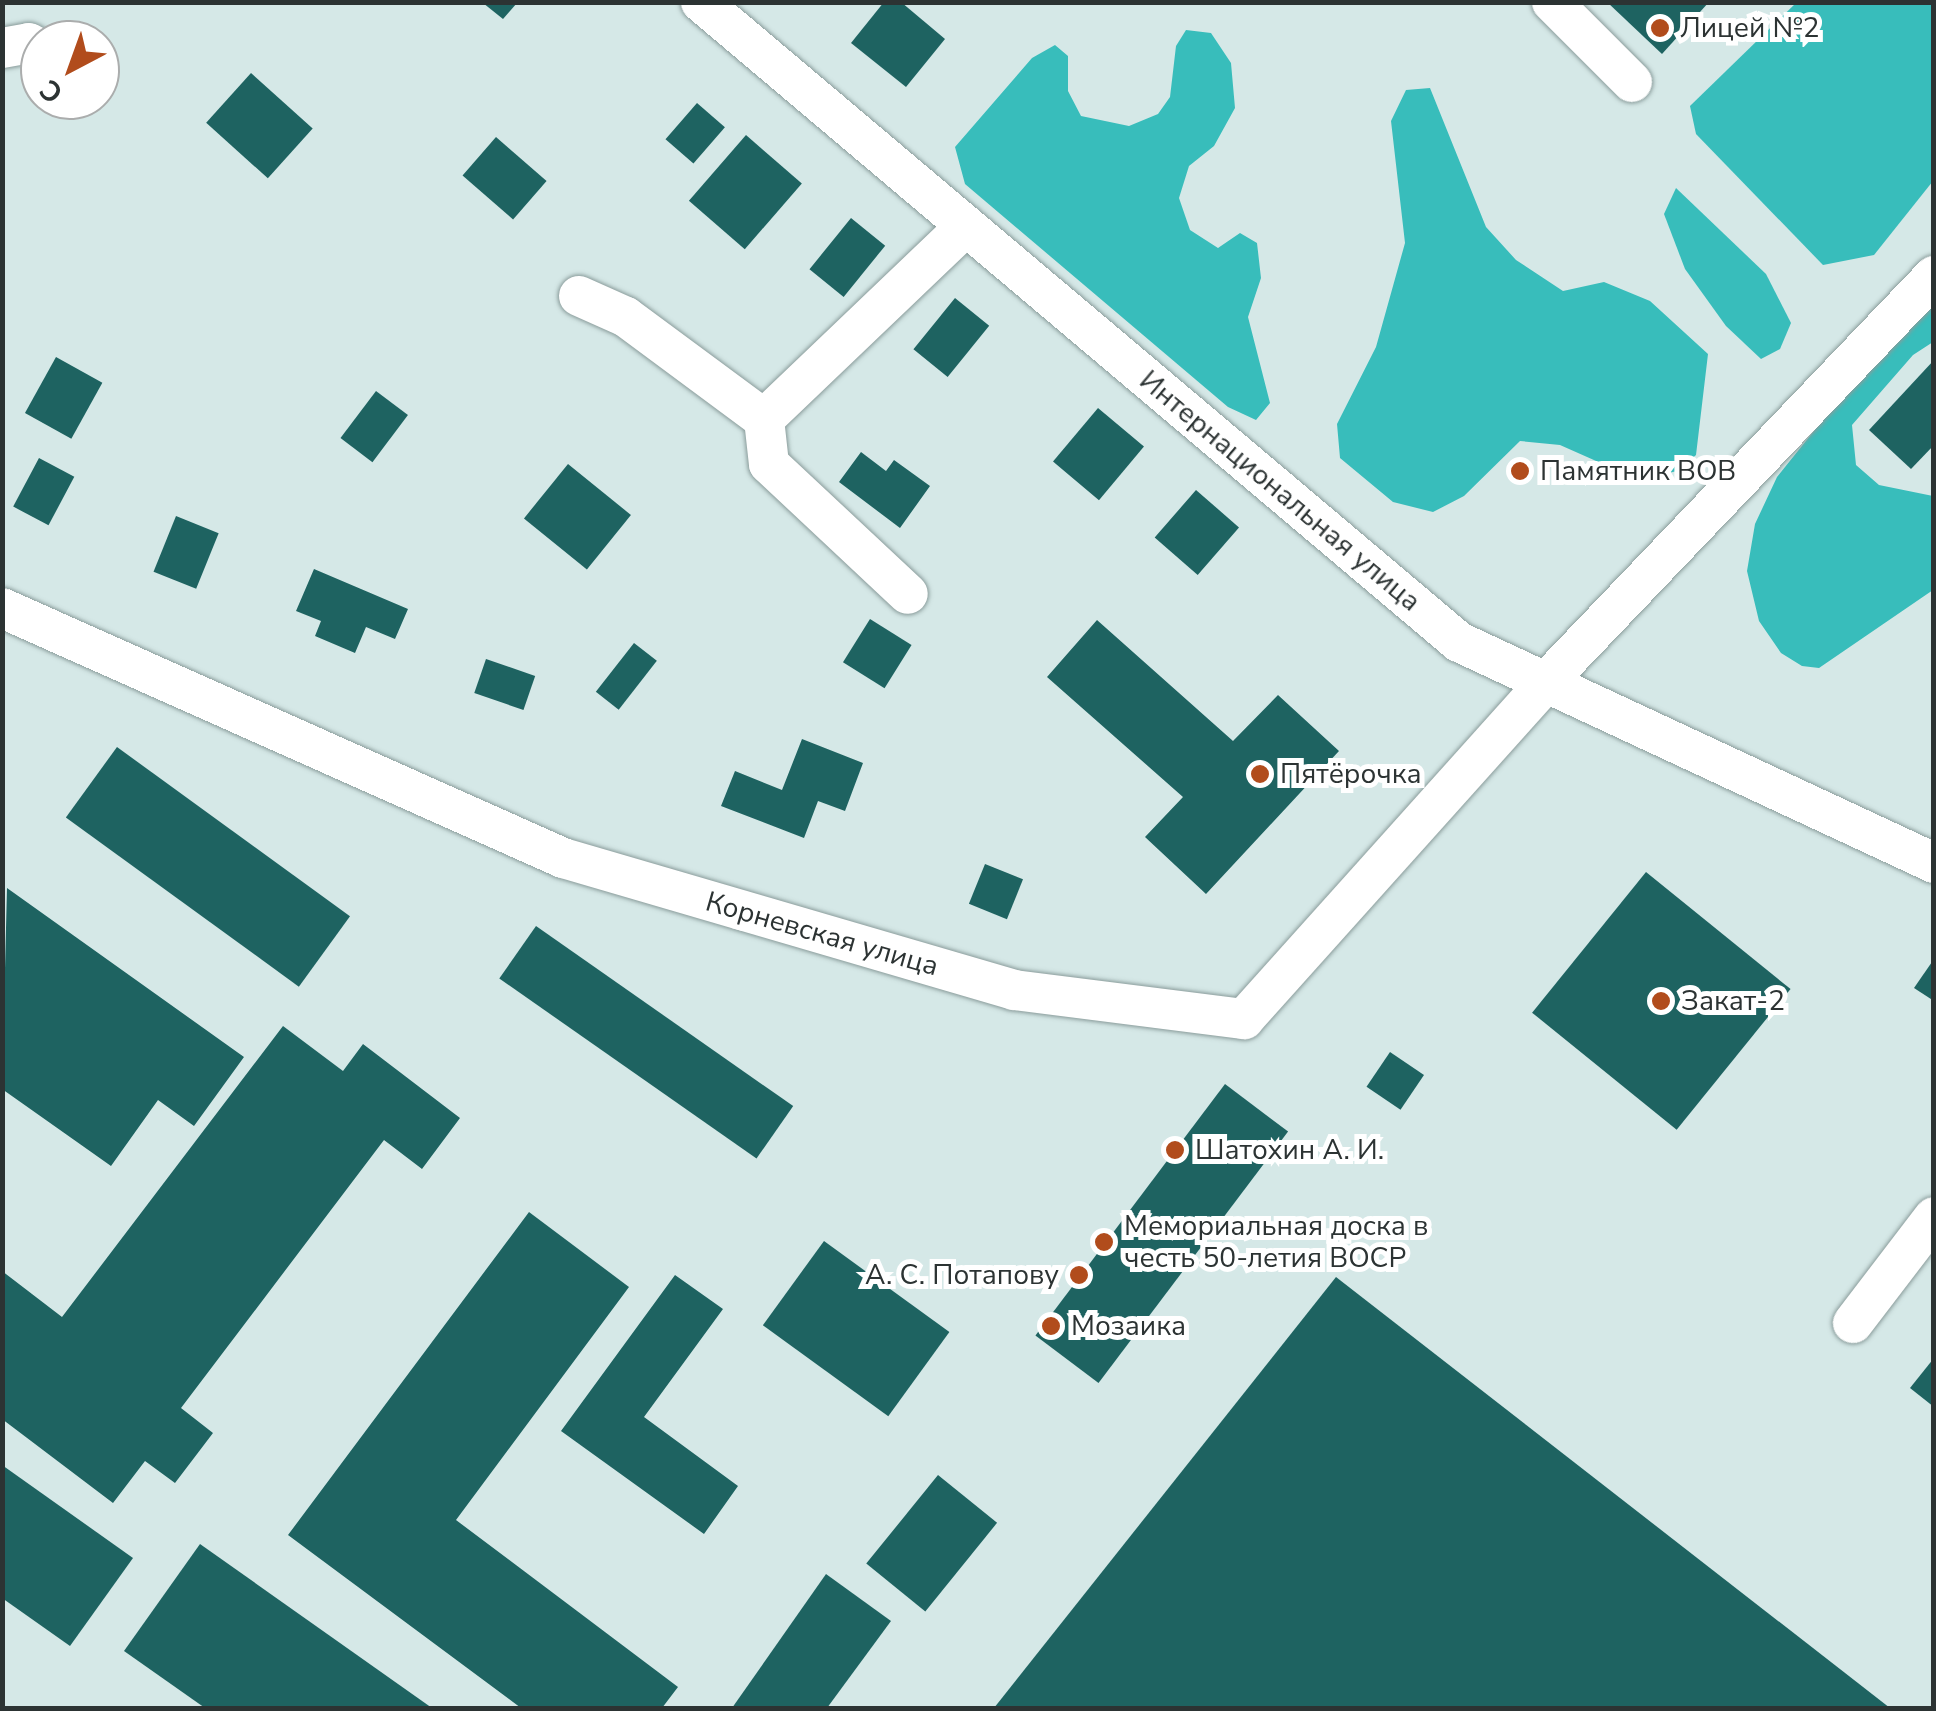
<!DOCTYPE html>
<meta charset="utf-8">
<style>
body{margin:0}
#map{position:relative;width:1936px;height:1711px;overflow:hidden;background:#d5e8e7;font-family:"Nunito Sans",sans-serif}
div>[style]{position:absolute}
.forest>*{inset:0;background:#38bdbb}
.building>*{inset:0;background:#1e6361;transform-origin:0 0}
.roads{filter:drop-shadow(0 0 2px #8a9c9b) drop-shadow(0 0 2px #8a9c9b)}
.minor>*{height:40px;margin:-20px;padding:0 20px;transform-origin:20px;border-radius:20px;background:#fff}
.dots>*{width:28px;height:28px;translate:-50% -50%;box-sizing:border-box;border:5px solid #fff;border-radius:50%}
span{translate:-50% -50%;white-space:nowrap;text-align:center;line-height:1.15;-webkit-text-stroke:10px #fff;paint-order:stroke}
.poi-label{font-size:28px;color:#2c3333}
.left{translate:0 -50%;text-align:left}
.right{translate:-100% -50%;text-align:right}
.street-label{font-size:28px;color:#2c3333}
.frame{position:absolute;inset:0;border:5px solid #2c3333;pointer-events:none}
.north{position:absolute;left:20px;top:20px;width:100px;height:100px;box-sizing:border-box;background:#fff;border:2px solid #abadad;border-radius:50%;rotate:221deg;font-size:28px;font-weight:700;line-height:40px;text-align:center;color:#2c3333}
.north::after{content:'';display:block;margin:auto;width:35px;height:45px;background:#b14c1c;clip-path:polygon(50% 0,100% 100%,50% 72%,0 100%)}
</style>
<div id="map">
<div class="forest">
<div style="clip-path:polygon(1797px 2px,1933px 3px,1933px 181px,1874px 255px,1823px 265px,1696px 134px,1690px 106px)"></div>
<div style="clip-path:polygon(1186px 30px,1211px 33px,1231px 63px,1235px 108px,1214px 146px,1189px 166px,1179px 198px,1190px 230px,1218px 248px,1240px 233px,1257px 243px,1261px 278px,1248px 317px,1270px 403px,1256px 420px,1228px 407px,965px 184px,955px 147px,1032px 58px,1055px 45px,1068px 56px,1068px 91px,1081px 116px,1129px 126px,1158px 114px,1170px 97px,1176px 46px)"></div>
<div style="clip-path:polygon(1430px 88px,1486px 227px,1516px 260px,1563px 291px,1604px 282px,1650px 301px,1708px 354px,1696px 455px,1677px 471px,1639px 480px,1560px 445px,1520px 441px,1464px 496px,1433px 512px,1393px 502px,1340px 458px,1337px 424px,1376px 347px,1405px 243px,1391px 121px,1406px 90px)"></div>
<div style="clip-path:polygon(1676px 188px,1766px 274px,1791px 323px,1780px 349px,1761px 359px,1726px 326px,1685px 269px,1664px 214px)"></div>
<div style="clip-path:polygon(1933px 303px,1933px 342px,1913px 355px,1852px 425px,1856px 465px,1879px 485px,1933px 496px,1933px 590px,1819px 668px,1802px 666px,1781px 653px,1759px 621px,1747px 571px,1755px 524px,1777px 477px,1858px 376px)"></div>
</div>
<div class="building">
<div style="clip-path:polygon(884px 2px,901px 2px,945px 39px,906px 87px,851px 43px)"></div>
<div style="clip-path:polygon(1607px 2px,1709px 2px,1662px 54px)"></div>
<div style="clip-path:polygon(483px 3px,517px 3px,503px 19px)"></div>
<div style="left:251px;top:73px;width:83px;height:67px;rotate:42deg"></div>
<div style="left:697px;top:103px;width:37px;height:48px;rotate:41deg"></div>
<div style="left:746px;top:135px;width:74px;height:87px;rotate:41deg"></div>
<div style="left:496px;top:137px;width:67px;height:51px;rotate:41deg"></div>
<div style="left:851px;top:218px;width:44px;height:66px;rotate:39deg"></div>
<div style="left:955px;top:298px;width:44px;height:66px;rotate:39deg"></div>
<div style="left:56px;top:357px;width:53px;height:64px;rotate:29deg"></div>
<div style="clip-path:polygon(1934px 360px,1934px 445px,1911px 469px,1869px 430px)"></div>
<div style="left:376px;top:391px;width:40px;height:59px;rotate:37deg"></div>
<div style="left:1098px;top:408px;width:60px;height:70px;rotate:40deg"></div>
<div style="clip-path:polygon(861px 452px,886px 471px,894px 460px,930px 486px,900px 528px,839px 482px)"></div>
<div style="left:39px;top:458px;width:40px;height:55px;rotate:28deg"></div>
<div style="left:568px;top:464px;width:81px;height:70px;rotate:39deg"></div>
<div style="left:1196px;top:490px;width:57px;height:63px;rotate:41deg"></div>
<div style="left:176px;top:516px;width:46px;height:60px;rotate:22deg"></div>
<div style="clip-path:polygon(314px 569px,408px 609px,395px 639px,366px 627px,355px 653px,315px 636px,321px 621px,296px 611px)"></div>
<div style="left:870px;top:619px;width:49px;height:51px;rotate:32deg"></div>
<div style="clip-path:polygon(1097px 620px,1233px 741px,1278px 695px,1339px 751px,1206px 894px,1145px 837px,1183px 797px,1047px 677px)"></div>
<div style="left:634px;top:643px;width:29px;height:62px;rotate:38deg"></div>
<div style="left:486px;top:659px;width:52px;height:36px;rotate:19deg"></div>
<div style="clip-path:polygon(802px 739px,863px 763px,845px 811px,818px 801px,804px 838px,721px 806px,735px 771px,782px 790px)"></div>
<div style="left:117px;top:747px;width:288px;height:87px;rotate:36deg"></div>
<div style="left:985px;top:864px;width:41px;height:43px;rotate:22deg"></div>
<div style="left:1646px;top:872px;width:186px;height:181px;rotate:39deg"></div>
<div style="clip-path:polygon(7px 888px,244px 1057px,194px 1126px,158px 1100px,111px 1166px,2px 1089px)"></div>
<div style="left:536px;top:926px;width:314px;height:64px;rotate:35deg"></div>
<div style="clip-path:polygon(1934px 959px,1934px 1001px,1914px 988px)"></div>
<div style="clip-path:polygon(283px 1026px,343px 1071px,363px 1044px,460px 1118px,422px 1169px,384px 1140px,181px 1408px,213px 1433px,175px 1483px,145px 1461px,113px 1503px,2px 1419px,2px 1271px,62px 1317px)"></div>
<div style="left:1390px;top:1052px;width:41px;height:42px;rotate:34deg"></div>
<div style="left:1225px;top:1084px;width:79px;height:315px;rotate:37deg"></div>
<div style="clip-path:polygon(529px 1212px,629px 1287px,456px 1520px,678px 1687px,662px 1708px,521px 1708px,288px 1535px)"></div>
<div style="left:824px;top:1241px;width:155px;height:104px;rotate:36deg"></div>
<div style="clip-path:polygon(675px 1275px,723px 1309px,644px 1417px,738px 1486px,704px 1534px,561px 1431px)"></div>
<div style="clip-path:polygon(1336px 1277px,1890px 1708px,994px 1708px)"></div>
<div style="clip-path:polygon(1934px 1358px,1934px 1407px,1910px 1388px)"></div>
<div style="clip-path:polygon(2px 1465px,133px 1558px,70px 1646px,2px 1598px)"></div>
<div style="left:938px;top:1475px;width:76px;height:114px;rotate:39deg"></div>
<div style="clip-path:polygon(200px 1544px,432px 1708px,205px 1708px,124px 1651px)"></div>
<div style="clip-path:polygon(826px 1574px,891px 1621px,827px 1708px,732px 1708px)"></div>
</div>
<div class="roads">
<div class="minor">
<div style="left:701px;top:2px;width:992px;rotate:40.18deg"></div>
<div style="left:1459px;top:642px;width:524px;rotate:24.95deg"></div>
<div style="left:1552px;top:2px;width:113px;rotate:45deg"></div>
<div style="left:2px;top:48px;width:27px;rotate:-10deg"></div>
<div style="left:29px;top:43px;width:13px;rotate:29deg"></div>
<div style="left:579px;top:296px;width:51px;rotate:24.1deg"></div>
<div style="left:626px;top:317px;width:172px;rotate:36.5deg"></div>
<div style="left:764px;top:419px;width:279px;rotate:-43.7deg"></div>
<div style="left:764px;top:419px;width:45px;rotate:83.7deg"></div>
<div style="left:769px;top:464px;width:190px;rotate:43.1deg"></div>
<div style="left:2px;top:608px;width:614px;rotate:24.02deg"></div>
<div style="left:563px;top:858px;width:470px;rotate:16.3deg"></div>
<div style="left:1014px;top:990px;width:232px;rotate:7.2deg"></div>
<div style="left:1244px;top:1019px;width:451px;rotate:-48.1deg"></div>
<div style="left:1545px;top:683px;width:563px;rotate:-46.3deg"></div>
<div style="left:1853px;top:1323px;width:133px;rotate:-52.6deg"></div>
</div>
</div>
<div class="dots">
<div style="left:1660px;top:28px;background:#b14c1c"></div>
<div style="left:1520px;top:471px;background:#b14c1c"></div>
<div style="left:1260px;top:774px;background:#b14c1c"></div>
<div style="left:1661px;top:1001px;background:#b14c1c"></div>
<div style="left:1175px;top:1150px;background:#b14c1c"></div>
<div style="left:1104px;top:1242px;background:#b14c1c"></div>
<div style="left:1079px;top:1275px;background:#b14c1c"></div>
<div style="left:1051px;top:1326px;background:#b14c1c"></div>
</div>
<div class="poi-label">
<span class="left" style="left:1680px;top:28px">Лицей №2</span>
<span class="left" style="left:1540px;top:471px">Памятник ВОВ</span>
<span class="left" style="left:1280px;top:774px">Пятёрочка</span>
<span class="left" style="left:1681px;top:1001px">Закат-2</span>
<span class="left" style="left:1195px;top:1150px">Шатохин А. И.</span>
<span class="left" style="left:1124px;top:1242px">Мемориальная доска в<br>честь 50-летия ВОСР</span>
<span class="right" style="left:1059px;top:1275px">А. С. Потапову</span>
<span class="left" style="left:1071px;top:1326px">Мозаика</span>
</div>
<div class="street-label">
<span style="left:1280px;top:491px;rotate:40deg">Интернациональная улица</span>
<span style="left:822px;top:934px;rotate:16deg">Корневская улица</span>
</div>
<div class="frame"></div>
<div class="north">С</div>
</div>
